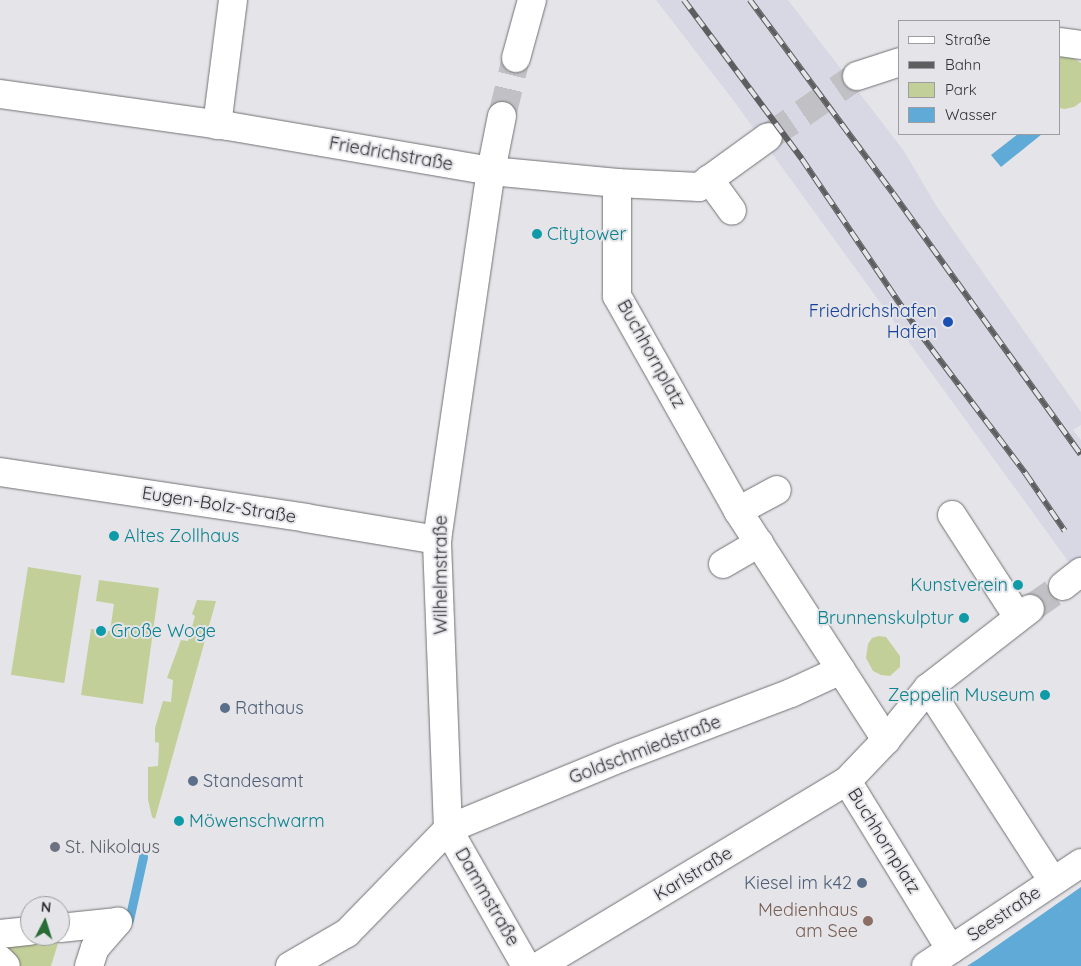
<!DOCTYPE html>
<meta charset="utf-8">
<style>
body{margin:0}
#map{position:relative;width:1081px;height:966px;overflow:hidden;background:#e5e5e9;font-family:Quicksand,sans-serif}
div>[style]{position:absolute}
.built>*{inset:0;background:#d7d8e4}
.green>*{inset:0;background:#c2cf98;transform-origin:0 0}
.water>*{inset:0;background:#5faad6}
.stream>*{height:9px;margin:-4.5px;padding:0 4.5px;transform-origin:4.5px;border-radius:4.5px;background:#5faad6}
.minor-tunnel>*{height:28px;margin-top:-14px;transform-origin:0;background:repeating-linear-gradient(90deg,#c1c1c5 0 28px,transparent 0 42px)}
.roads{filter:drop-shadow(0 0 1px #717175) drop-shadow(0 0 1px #717175)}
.minor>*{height:28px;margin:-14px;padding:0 14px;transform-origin:14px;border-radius:14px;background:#fff}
.rail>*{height:5.5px;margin-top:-2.75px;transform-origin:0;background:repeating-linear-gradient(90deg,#e5e5e9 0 11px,#5e5e60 0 22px);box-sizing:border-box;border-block:1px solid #5e5e60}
.dots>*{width:14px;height:14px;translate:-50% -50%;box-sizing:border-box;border:2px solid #e5e5e9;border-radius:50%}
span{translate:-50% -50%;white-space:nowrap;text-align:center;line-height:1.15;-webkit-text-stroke:4px #e5e5e9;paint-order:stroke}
.street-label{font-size:18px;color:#323234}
.culture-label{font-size:18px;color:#0d838f}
.left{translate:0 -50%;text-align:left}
.right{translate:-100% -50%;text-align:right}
.transit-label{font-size:18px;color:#164399}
.service-label{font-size:18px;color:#4e5e75}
.worship-label{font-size:18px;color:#5b616d}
.education-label{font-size:18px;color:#785e54}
.legend{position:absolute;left:898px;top:20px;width:162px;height:115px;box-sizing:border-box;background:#e5e5e9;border:1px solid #9d9da1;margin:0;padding:6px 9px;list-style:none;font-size:15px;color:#323234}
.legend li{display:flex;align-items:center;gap:10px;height:25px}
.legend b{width:25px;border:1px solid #9d9da1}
.north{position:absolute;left:20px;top:896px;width:50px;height:50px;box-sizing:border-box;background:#e5e5e9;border:1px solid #9d9da1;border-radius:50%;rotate:5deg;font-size:14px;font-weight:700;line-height:20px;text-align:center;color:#323234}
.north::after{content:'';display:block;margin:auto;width:18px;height:22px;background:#296c36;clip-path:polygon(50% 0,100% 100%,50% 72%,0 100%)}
</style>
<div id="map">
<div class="built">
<div style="clip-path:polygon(656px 0,788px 0,904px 151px,937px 207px,1081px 412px,1081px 425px,1073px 430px,1081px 440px,1081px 562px,1073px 568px,736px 104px)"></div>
</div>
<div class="green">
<div style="clip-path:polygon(1063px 56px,1073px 58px,1081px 63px,1081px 102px,1074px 107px,1064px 109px,1060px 108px,1060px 57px)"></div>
<div style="left:28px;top:567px;width:54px;height:109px;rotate:9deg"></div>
<div style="clip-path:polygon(99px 580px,159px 588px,143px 704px,81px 695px,91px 629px,110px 631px,114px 604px,96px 601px)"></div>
<div style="clip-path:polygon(197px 600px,216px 601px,155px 819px,152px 817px,148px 800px,148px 767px,158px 766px,159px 743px,155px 742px,155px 728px,163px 701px,171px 702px,173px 680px,167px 678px,181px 640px,188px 641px,195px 616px,192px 614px)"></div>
<div style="clip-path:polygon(879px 636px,886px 637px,900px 656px,900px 667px,890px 676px,881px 675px,873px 671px,866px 658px,868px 644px,872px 638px)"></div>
<div style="clip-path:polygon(0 924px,30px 936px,60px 937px,51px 966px,0 966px)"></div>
</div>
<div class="water">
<div style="clip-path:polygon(1018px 134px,1042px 134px,1001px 167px,991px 155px)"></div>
<div style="clip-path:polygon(1081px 887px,1081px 966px,967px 966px,978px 959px)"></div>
</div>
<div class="stream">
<div style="left:129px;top:920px;width:65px;rotate:-77.5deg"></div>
</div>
<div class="minor-tunnel">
<div style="left:502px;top:116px;width:60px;rotate:-76.4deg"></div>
<div style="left:768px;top:137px;width:108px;rotate:-34.4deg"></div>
<div style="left:1030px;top:609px;width:40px;rotate:-34.9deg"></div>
</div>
<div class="roads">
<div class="minor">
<div style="left:1060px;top:42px;width:21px;rotate:8deg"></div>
<div style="left:516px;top:58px;width:60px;rotate:-74.6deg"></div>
<div style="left:857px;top:76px;width:45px;rotate:-18deg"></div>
<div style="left:0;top:94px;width:230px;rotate:8deg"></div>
<div style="left:228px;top:126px;width:267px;rotate:9.7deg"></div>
<div style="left:491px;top:171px;width:127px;rotate:5.4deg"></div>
<div style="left:617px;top:183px;width:82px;rotate:2.8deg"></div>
<div style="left:699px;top:187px;width:85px;rotate:-35.9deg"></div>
<div style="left:217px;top:125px;width:126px;rotate:-82.7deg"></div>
<div style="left:709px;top:179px;width:39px;rotate:54deg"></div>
<div style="left:617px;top:183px;width:113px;rotate:90deg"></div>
<div style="left:617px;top:296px;width:247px;rotate:60.6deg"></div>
<div style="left:738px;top:511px;width:273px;rotate:57.1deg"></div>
<div style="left:0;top:472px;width:309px;rotate:8.5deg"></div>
<div style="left:306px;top:518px;width:133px;rotate:9.5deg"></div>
<div style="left:738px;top:511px;width:44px;rotate:-28.3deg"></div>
<div style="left:952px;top:515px;width:121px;rotate:57.1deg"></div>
<div style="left:723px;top:564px;width:42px;rotate:-30.3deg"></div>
<div style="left:1063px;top:586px;width:23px;rotate:-38deg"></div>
<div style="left:928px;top:688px;width:230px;rotate:57.1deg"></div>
<div style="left:847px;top:781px;width:198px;rotate:58.4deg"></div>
<div style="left:60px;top:928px;width:58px;rotate:-5.9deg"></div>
<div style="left:0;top:934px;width:30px;rotate:-6deg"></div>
<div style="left:0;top:960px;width:8px;rotate:45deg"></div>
<div style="left:89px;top:966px;width:19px;rotate:-72deg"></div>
<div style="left:95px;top:948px;width:35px;rotate:-49deg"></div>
<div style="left:290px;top:966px;width:66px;rotate:-30.1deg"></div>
<div style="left:347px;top:933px;width:145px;rotate:-45.8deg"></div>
<div style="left:448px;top:829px;width:289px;rotate:-92.2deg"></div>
<div style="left:437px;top:540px;width:373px;rotate:-81.7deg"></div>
<div style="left:491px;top:171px;width:56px;rotate:-78.7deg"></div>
<div style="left:526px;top:966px;width:158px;rotate:-119.7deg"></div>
<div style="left:448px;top:829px;width:186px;rotate:-22.4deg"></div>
<div style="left:620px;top:758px;width:183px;rotate:-20.8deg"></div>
<div style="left:791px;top:693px;width:55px;rotate:-24.7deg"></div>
<div style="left:539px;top:966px;width:359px;rotate:-31deg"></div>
<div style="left:847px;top:781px;width:57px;rotate:-46.4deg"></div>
<div style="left:886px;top:740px;width:67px;rotate:-51.1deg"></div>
<div style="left:928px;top:688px;width:129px;rotate:-37.8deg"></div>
<div style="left:926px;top:966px;width:186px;rotate:-33.6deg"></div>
</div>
</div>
<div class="rail">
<div style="left:684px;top:0;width:198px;rotate:53.4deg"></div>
<div style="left:802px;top:159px;width:209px;rotate:55.9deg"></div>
<div style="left:919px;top:332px;width:178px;rotate:53deg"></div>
<div style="left:1026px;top:474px;width:69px;rotate:55.6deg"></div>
<div style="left:750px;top:0;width:240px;rotate:53.5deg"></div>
<div style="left:893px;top:193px;width:322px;rotate:54.3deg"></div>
</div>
<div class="dots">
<div style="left:537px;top:234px;background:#0f9aa8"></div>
<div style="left:948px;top:322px;background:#1a4fb4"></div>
<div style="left:114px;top:536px;background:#0f9aa8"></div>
<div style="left:1018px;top:585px;background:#0f9aa8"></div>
<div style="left:964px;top:618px;background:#0f9aa8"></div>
<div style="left:101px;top:631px;background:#0f9aa8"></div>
<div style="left:1045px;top:695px;background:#0f9aa8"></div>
<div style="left:225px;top:708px;background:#5c6f8a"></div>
<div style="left:193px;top:781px;background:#5c6f8a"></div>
<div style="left:179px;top:821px;background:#0f9aa8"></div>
<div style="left:55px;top:847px;background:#6b7280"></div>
<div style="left:862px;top:883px;background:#5c6f8a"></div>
<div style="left:868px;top:921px;background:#8d6e63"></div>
</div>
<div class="street-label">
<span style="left:391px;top:154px;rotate:10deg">Friedrichstraße</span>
<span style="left:651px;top:354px;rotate:61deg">Buchhornplatz</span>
<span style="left:219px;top:505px;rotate:9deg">Eugen-Bolz-Straße</span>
<span style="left:441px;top:575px;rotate:-90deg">Wilhelmstraße</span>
<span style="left:645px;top:750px;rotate:-21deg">Goldschmiedstraße</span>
<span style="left:884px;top:841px;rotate:58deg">Buchhornplatz</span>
<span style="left:693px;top:874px;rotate:-31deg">Karlstraße</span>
<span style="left:487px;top:897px;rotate:60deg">Dammstraße</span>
<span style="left:1004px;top:914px;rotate:-34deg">Seestraße</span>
</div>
<div class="culture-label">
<span class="left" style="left:547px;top:234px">Citytower</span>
<span class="left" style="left:124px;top:536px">Altes Zollhaus</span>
<span class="right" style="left:1008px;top:585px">Kunstverein</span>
<span class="right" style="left:954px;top:618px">Brunnenskulptur</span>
<span class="left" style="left:111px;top:631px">Große Woge</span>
<span class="right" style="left:1035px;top:695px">Zeppelin Museum</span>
<span class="left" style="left:189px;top:821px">Möwenschwarm</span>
</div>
<div class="transit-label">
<span class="right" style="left:937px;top:322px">Friedrichshafen<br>Hafen</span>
</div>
<div class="service-label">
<span class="left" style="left:235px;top:708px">Rathaus</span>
<span class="left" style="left:203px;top:781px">Standesamt</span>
<span class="right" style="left:852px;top:883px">Kiesel im k42</span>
</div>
<div class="worship-label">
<span class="left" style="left:65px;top:847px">St. Nikolaus</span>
</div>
<div class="education-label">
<span class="right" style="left:858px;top:921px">Medienhaus<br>am See</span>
</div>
<ul class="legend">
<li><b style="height:6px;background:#fff"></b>Straße</li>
<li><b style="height:6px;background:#5e5e60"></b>Bahn</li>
<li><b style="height:14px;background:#c2cf98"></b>Park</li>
<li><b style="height:14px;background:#5faad6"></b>Wasser</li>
</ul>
<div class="north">N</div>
</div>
